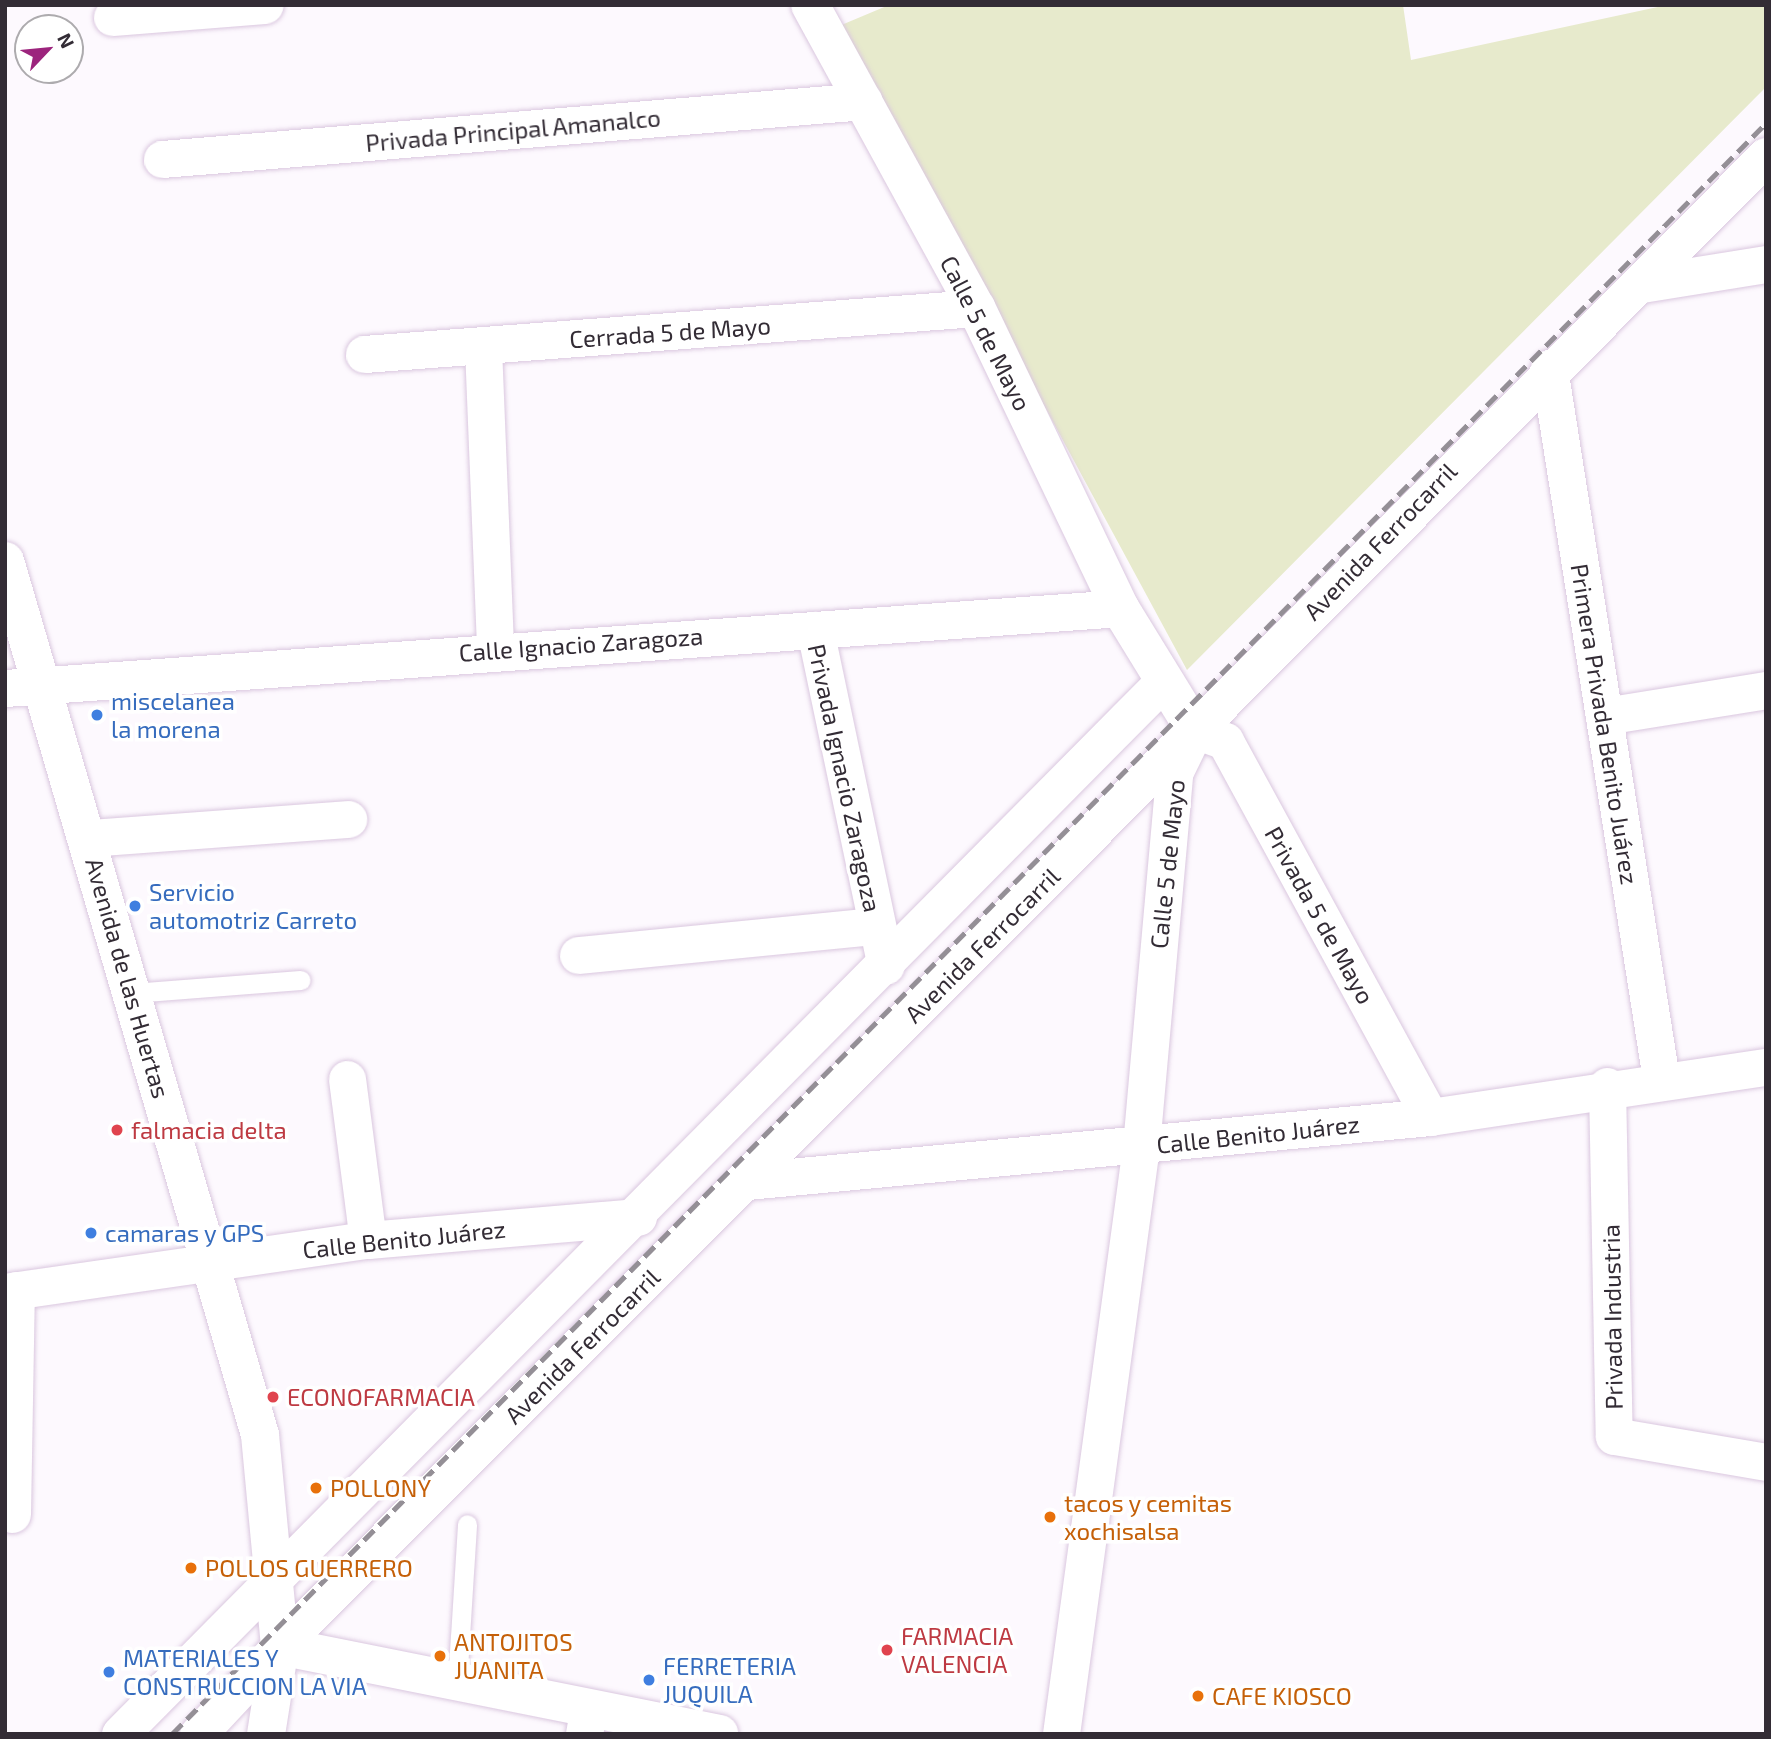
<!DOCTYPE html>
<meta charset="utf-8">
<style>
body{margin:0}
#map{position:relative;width:1771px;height:1739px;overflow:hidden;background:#fdf9fe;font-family:"Exo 2",sans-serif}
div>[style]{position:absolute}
.green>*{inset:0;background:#e7eacc}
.roads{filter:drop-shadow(0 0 2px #dac7df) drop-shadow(0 0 2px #dac7df)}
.service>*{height:19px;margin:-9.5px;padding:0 9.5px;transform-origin:9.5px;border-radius:9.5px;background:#fff}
.minor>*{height:37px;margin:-18.5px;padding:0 18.5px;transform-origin:18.5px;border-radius:18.5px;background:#fff}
.tertiary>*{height:38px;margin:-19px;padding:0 19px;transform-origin:19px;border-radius:19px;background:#fff}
.rail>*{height:5px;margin-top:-2.5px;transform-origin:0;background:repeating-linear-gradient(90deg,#948f96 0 14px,transparent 0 21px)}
.dots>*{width:19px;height:19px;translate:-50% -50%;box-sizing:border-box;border:4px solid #fff;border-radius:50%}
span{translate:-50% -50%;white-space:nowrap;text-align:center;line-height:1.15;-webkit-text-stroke:7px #fff;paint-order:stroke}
.street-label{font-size:24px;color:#332c35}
.shop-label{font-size:24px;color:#366cbe}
.left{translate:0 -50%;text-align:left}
.health-label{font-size:24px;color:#be3a42}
.food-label{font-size:24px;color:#c56008}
.frame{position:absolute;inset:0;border:7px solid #332c35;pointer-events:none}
.north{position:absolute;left:14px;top:14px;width:70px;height:70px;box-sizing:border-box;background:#fff;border:2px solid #adabae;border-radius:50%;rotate:64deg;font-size:19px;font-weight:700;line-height:28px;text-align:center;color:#332c35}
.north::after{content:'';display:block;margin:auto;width:24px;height:32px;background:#9c247d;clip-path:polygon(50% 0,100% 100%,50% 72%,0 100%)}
</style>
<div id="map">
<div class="green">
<div style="clip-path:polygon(889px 5px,1403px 5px,1411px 60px,1667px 5px,1766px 5px,1766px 87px,1187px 670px,839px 26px)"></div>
</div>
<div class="roads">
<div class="service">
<div style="left:132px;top:993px;width:169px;rotate:-4.4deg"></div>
<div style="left:457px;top:1684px;width:160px;rotate:-86.4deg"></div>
</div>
<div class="minor">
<div style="left:112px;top:17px;width:153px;rotate:-4.5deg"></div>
<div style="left:162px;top:159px;width:704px;rotate:-4.72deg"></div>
<div style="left:1641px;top:284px;width:127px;rotate:-9.1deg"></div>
<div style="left:483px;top:347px;width:302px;rotate:87.7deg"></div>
<div style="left:364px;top:354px;width:614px;rotate:-4.3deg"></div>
<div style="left:1549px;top:368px;width:720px;rotate:81.05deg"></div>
<div style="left:815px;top:630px;width:343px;rotate:78.1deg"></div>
<div style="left:5px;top:688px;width:1118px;rotate:-4.1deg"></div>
<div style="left:1604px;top:716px;width:164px;rotate:-9.1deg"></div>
<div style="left:1195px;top:730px;width:32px;rotate:20deg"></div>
<div style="left:1225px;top:741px;width:428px;rotate:61.4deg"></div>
<div style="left:89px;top:838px;width:260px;rotate:-4.2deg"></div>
<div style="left:578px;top:955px;width:298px;rotate:-5.6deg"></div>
<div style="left:347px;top:1079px;width:162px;rotate:82.6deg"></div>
<div style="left:1607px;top:1086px;width:350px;rotate:88.9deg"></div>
<div style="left:1614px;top:1436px;width:154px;rotate:9.7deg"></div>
<div style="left:747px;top:1181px;width:686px;rotate:-5.35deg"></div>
<div style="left:1430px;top:1117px;width:340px;rotate:-8.5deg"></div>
<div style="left:5px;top:1292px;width:367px;rotate:-8.2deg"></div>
<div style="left:368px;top:1240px;width:271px;rotate:-4.9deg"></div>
<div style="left:12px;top:1514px;width:224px;rotate:-89deg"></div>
<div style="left:120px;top:1734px;width:1481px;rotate:-45.25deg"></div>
<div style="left:198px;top:1734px;width:120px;rotate:-47deg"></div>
<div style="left:584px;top:1734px;width:23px;rotate:-80deg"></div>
<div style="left:1061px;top:1734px;width:593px;rotate:-82.25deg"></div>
<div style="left:1141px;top:1146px;width:374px;rotate:-84.9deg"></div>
<div style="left:1174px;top:773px;width:48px;rotate:-64deg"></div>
<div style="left:1195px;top:730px;width:810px;rotate:-45.15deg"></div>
</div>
<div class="tertiary">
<div style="left:5px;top:561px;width:910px;rotate:73.73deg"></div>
<div style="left:260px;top:1435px;width:212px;rotate:84.6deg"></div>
<div style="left:280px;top:1646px;width:89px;rotate:99deg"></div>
<div style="left:280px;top:1646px;width:1295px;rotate:-45.03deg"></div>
<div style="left:1195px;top:730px;width:143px;rotate:-121.6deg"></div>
<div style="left:1120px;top:608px;width:333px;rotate:-115.6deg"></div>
<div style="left:976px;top:308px;width:345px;rotate:-118.7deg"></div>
<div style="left:280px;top:1646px;width:448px;rotate:11.3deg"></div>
</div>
</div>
<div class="rail">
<div style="left:172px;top:1734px;width:2266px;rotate:-45.3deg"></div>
</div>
<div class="dots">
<div style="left:97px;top:715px;background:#3f7fe0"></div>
<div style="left:135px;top:906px;background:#3f7fe0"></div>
<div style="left:117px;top:1130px;background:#e0444e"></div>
<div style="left:91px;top:1233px;background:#3f7fe0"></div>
<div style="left:273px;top:1397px;background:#e0444e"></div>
<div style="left:316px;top:1488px;background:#e8710a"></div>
<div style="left:1050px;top:1517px;background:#e8710a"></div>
<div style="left:191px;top:1568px;background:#e8710a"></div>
<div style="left:887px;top:1650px;background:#e0444e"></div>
<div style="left:440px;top:1656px;background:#e8710a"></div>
<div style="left:109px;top:1672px;background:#3f7fe0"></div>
<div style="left:649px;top:1680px;background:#3f7fe0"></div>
<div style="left:1198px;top:1696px;background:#e8710a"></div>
</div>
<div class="street-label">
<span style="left:513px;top:130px;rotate:-5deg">Privada Principal Amanalco</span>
<span style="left:670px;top:332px;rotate:-4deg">Cerrada 5 de Mayo</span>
<span style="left:986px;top:333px;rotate:63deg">Calle 5 de Mayo</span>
<span style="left:1380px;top:541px;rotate:-46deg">Avenida Ferrocarril</span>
<span style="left:581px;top:644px;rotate:-4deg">Calle Ignacio Zaragoza</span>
<span style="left:1605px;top:724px;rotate:81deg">Primera Privada Benito Juárez</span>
<span style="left:845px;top:778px;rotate:78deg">Privada Ignacio Zaragoza</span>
<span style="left:1167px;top:864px;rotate:-84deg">Calle 5 de Mayo</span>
<span style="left:1320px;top:915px;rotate:61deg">Privada 5 de Mayo</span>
<span style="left:982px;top:945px;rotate:-45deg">Avenida Ferrocarril</span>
<span style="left:128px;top:978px;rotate:74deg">Avenida de las Huertas</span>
<span style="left:1258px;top:1134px;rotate:-6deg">Calle Benito Juárez</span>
<span style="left:404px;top:1239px;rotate:-6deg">Calle Benito Juárez</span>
<span style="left:1612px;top:1317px;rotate:-91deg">Privada Industria</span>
<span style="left:582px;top:1346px;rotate:-45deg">Avenida Ferrocarril</span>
</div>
<div class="shop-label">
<span class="left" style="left:111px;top:715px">miscelanea<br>la morena</span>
<span class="left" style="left:149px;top:906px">Servicio<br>automotriz Carreto</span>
<span class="left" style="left:105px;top:1233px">camaras y GPS</span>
<span class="left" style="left:123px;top:1672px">MATERIALES Y<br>CONSTRUCCION LA VIA</span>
<span class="left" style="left:663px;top:1680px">FERRETERIA<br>JUQUILA</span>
</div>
<div class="health-label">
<span class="left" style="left:131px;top:1130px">falmacia delta</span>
<span class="left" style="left:287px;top:1397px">ECONOFARMACIA</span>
<span class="left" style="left:901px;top:1650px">FARMACIA<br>VALENCIA</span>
</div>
<div class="food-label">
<span class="left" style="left:330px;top:1488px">POLLONY</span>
<span class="left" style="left:1064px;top:1517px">tacos y cemitas<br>xochisalsa</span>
<span class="left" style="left:205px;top:1568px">POLLOS GUERRERO</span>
<span class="left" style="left:454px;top:1656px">ANTOJITOS<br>JUANITA</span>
<span class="left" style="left:1212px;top:1696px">CAFE KIOSCO</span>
</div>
<div class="frame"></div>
<div class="north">N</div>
</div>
